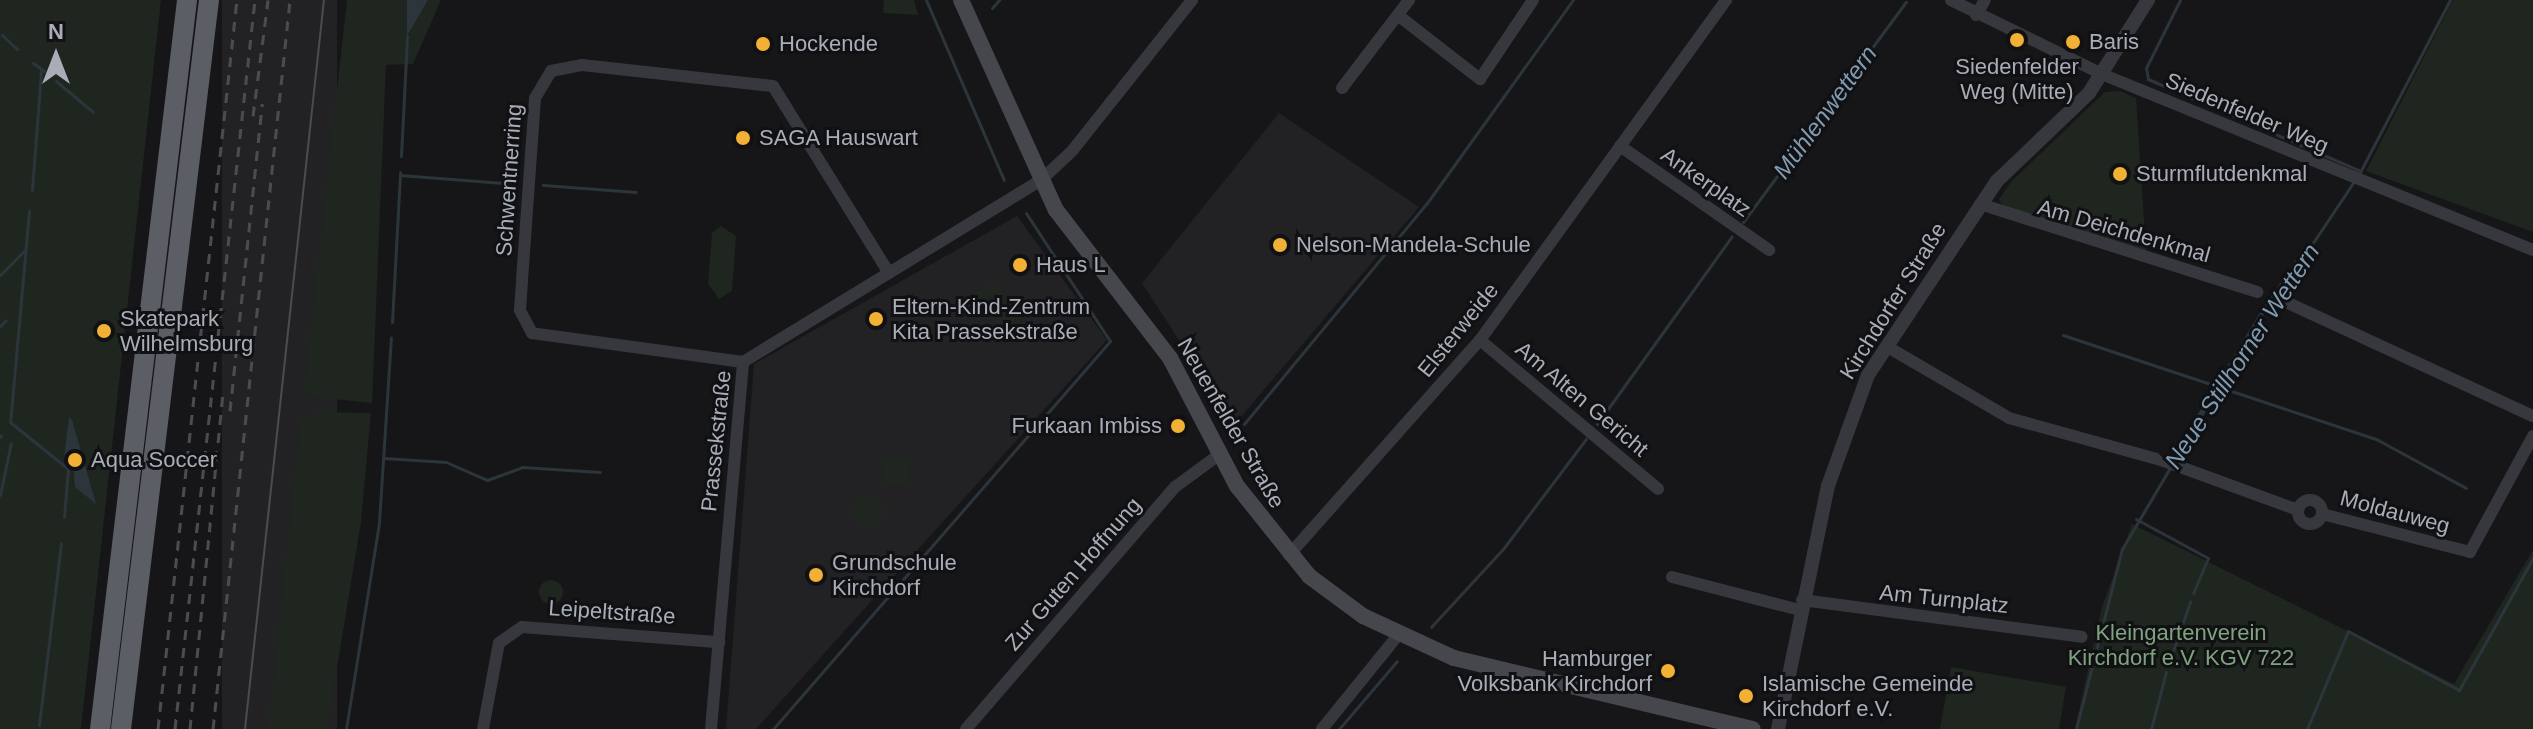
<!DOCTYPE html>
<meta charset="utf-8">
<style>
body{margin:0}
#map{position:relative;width:2533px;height:729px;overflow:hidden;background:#161618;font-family:Helvetica,sans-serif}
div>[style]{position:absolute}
.built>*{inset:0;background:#222225;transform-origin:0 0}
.green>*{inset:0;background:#1e261f;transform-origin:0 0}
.round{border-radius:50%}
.water>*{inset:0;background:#2c353c}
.stream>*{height:3px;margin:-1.5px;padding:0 1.5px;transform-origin:1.5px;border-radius:1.5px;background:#2c353c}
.minor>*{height:12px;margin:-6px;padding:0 6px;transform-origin:6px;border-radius:6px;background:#37383d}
.minor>.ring{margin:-6px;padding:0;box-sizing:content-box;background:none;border:12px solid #37383d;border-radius:50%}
.tertiary>*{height:14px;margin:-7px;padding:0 7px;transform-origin:7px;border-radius:7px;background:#37383d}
.secondary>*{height:16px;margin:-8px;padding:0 8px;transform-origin:8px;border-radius:8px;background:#45474d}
.trunk>*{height:20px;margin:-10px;padding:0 10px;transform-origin:10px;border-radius:10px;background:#5b5e65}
.tram>*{height:2px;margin:-1px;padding:0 1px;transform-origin:1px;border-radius:1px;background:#4a4c52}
.rail>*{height:3px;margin-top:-1.5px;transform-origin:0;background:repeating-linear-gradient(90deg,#4a4c52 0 10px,transparent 0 18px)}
.dots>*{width:22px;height:22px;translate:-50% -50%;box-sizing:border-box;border:4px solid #111113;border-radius:50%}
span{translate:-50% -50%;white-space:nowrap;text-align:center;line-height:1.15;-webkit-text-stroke:6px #111113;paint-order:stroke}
.poi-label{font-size:22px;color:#a8adb8}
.left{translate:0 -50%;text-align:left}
.right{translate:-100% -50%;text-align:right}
.street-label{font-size:22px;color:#a8adb8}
.park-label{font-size:22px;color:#7fa381}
.water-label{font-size:24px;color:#7f9bb3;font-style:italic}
.north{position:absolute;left:16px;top:16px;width:80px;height:80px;-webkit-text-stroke:6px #111113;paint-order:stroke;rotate:0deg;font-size:22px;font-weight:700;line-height:32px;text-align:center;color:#a8adb8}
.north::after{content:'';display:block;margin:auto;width:28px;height:36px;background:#a8adb8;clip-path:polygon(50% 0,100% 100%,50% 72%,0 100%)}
</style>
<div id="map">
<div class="built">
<div style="left:222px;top:0;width:115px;height:733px"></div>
<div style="clip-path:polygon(1279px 113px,1419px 207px,1234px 425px,1142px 283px)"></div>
<div style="clip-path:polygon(1017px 216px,1107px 340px,756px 729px,726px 729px,754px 364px)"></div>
</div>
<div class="green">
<div style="clip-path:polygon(0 0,161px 0,81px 729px,0 729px)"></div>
<div style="clip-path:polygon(347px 0,407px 0,407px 34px,428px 0,441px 0,413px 64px,386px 65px,372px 403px,314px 397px,304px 388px)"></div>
<div style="clip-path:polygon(884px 0,914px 0,918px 15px,883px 13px)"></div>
<div style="clip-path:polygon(2453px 0,2533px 0,2533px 232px,2366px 171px)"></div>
<div style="clip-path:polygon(2120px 91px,2136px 98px,2146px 251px,2004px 209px,1999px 199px,2012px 181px,2105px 92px)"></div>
<div style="clip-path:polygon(721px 226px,736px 236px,732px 291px,719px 299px,708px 284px,712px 233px)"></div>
<div style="left:994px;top:280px;width:47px;height:24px;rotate:55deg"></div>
<div style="clip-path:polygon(315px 412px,371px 413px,361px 522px,327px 729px,268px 729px,300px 422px)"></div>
<div class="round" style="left:881px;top:456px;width:30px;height:30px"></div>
<div class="round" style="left:852px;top:495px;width:32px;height:32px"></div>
<div style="clip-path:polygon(2132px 524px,2454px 684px,2533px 550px,2533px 729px,2075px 729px,2102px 607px)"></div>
<div class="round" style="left:539px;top:580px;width:24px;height:24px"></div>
<div style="clip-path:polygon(1951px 667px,2066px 687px,2059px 729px,1940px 729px)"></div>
</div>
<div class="water">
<div style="clip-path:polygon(407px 0,428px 0,407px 36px)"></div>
<div style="clip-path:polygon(2303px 249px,2177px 460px,2171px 458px,2258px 316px)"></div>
<div style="clip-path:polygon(69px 417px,72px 420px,96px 504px,75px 487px,73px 465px,64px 459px)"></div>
</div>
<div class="stream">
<div style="left:926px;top:0;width:196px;rotate:66.6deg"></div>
<div style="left:2180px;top:0;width:76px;rotate:116.6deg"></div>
<div style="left:2146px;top:68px;width:11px;rotate:80deg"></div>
<div style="left:2148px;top:79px;width:232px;rotate:23.4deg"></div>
<div style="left:992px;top:8px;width:11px;rotate:-49deg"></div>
<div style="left:2px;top:35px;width:21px;rotate:43deg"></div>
<div style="left:33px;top:63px;width:14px;rotate:36deg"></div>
<div style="left:56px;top:81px;width:48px;rotate:40deg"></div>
<div style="left:401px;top:156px;width:120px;rotate:-87.1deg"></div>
<div style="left:2359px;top:174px;width:196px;rotate:-62.4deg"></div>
<div style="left:400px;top:175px;width:116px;rotate:4.4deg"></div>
<div style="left:543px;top:185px;width:93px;rotate:4.3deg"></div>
<div style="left:32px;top:190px;width:121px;rotate:-85.7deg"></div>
<div style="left:29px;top:211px;width:212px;rotate:95.1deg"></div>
<div style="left:10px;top:422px;width:75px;rotate:39deg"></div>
<div style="left:68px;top:469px;width:48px;rotate:94.8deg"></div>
<div style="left:1743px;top:222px;width:274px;rotate:-53.5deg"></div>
<div style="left:0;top:275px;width:35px;rotate:-45deg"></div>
<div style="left:2290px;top:277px;width:117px;rotate:-56.2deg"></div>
<div style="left:392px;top:322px;width:150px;rotate:-86.9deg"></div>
<div style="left:0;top:326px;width:8px;rotate:-45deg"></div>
<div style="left:2063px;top:335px;width:332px;rotate:18.4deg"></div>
<div style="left:2378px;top:440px;width:100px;rotate:28.6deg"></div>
<div style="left:1244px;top:424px;width:287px;rotate:-50.4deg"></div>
<div style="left:1427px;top:203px;width:250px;rotate:-54.3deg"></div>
<div style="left:1597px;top:424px;width:231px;rotate:-54.3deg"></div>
<div style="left:0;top:437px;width:2px;rotate:-63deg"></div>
<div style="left:384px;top:458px;width:62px;rotate:3.7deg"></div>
<div style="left:446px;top:462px;width:45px;rotate:23.7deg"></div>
<div style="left:487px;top:480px;width:37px;rotate:-20deg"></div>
<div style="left:522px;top:467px;width:78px;rotate:3.7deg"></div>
<div style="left:0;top:495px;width:53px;rotate:-78.1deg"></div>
<div style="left:2136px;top:519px;width:82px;rotate:28.4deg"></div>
<div style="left:2208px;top:558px;width:38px;rotate:113deg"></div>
<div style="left:1431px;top:627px;width:106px;rotate:-47.3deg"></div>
<div style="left:1503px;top:549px;width:138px;rotate:-53deg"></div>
<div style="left:2169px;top:663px;width:65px;rotate:-71deg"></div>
<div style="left:39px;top:725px;width:183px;rotate:-83.1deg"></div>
<div style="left:346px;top:729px;width:210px;rotate:-80.9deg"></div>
<div style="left:379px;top:522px;width:185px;rotate:-86.3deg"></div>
<div style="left:773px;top:729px;width:514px;rotate:-49.02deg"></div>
<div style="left:1110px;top:341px;width:153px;rotate:-123.3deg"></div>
<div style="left:1339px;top:729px;width:89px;rotate:-49.5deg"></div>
<div style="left:2076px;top:729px;width:186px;rotate:-75.7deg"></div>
<div style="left:2122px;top:549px;width:96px;rotate:-59.4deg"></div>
<div style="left:2151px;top:729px;width:59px;rotate:-75.3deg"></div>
<div style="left:2307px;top:729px;width:106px;rotate:-67.3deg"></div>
<div style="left:2348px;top:631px;width:126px;rotate:28deg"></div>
<div style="left:2459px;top:690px;width:151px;rotate:-60.7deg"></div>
</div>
<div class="minor">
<div style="left:1951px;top:0;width:170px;rotate:26.1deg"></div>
<div style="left:2104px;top:75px;width:463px;rotate:22.2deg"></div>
<div style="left:1976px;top:15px;width:17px;rotate:-59deg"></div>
<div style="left:1399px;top:16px;width:103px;rotate:37.9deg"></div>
<div style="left:1480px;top:79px;width:95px;rotate:-56.1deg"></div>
<div style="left:1342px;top:88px;width:111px;rotate:-52.7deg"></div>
<div style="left:1620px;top:146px;width:182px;rotate:34.9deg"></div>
<div style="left:1980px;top:204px;width:291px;rotate:17.6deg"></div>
<div style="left:2288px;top:303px;width:270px;rotate:24.8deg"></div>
<div style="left:1480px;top:340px;width:232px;rotate:39.9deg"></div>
<div style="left:1886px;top:346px;width:143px;rotate:30.3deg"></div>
<div style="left:2009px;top:418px;width:161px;rotate:15.5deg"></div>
<div style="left:2164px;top:461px;width:143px;rotate:20.1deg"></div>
<div style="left:743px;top:362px;width:213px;rotate:-172.2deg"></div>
<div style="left:532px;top:333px;width:26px;rotate:-118deg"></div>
<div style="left:520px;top:310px;width:30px;rotate:-86deg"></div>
<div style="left:522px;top:280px;width:182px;rotate:-85.9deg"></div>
<div style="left:535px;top:98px;width:31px;rotate:-59deg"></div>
<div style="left:551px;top:71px;width:32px;rotate:-11deg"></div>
<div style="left:582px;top:65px;width:192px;rotate:6.3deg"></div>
<div style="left:773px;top:86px;width:220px;rotate:58.2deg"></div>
<div class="ring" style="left:2298px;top:500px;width:12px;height:12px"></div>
<div style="left:2322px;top:514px;width:153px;rotate:14.4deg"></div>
<div style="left:2470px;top:552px;width:132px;rotate:-61.5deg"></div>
<div style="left:1289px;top:555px;width:288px;rotate:-48.4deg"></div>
<div style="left:1480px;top:340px;width:420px;rotate:-54.1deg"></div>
<div style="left:1672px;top:577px;width:132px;rotate:14.5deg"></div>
<div style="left:1802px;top:600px;width:282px;rotate:7.5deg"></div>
<div style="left:483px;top:729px;width:87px;rotate:-79.5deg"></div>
<div style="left:499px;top:643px;width:28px;rotate:-35deg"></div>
<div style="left:522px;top:627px;width:198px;rotate:4.4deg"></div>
<div style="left:711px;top:729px;width:368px;rotate:-85deg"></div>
<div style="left:743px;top:362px;width:349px;rotate:-31.4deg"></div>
<div style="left:1041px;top:180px;width:42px;rotate:-43.1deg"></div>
<div style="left:1072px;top:151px;width:193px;rotate:-51.5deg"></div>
<div style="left:966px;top:729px;width:320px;rotate:-49.2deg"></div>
<div style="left:1175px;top:487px;width:56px;rotate:-36.3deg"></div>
<div style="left:1322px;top:729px;width:121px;rotate:-51deg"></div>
</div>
<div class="tertiary">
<div style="left:1778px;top:729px;width:248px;rotate:-78.4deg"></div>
<div style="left:1828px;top:486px;width:118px;rotate:-70.2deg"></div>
<div style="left:1868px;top:375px;width:233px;rotate:-56.4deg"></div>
<div style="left:1997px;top:181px;width:127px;rotate:-43.7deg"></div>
<div style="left:2089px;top:93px;width:110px;rotate:-57.6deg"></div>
</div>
<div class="secondary">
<div style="left:961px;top:0;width:230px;rotate:65.7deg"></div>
<div style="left:1056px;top:210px;width:187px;rotate:52.4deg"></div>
<div style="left:1170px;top:358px;width:144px;rotate:62.4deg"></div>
<div style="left:1237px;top:486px;width:115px;rotate:51.3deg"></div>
<div style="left:1309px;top:576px;width:67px;rotate:36.5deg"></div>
<div style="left:1363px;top:616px;width:100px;rotate:24.8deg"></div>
<div style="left:1454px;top:658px;width:307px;rotate:13.4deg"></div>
</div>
<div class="trunk">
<div style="left:100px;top:729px;width:734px;rotate:-83.19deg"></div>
<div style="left:121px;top:729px;width:734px;rotate:-83.12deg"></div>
</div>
<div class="tram">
<div style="left:245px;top:729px;width:733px;rotate:-83.82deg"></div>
</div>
<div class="rail">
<div style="left:253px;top:116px;width:117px;rotate:-82.6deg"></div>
<div style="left:230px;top:411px;width:309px;rotate:-84deg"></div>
<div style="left:158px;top:729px;width:733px;rotate:-83.82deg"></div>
<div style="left:175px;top:729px;width:733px;rotate:-83.74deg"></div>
<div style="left:190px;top:729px;width:336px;rotate:-84.4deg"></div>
<div style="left:213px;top:729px;width:733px;rotate:-83.97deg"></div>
</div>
<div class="dots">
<div style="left:2017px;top:40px;background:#f2b134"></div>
<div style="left:2073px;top:42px;background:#f2b134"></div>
<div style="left:763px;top:44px;background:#f2b134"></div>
<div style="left:743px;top:138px;background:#f2b134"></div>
<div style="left:2120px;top:174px;background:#f2b134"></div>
<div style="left:1280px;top:245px;background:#f2b134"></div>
<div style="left:1020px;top:265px;background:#f2b134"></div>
<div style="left:876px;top:319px;background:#f2b134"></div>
<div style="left:104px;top:331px;background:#f2b134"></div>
<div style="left:1178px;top:426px;background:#f2b134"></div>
<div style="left:75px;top:460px;background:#f2b134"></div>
<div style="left:816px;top:575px;background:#f2b134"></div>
<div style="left:1668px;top:671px;background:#f2b134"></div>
<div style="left:1746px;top:696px;background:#f2b134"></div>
</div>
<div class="poi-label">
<span class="left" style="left:2089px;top:42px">Baris</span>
<span class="left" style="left:779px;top:44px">Hockende</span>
<span style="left:2017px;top:79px">Siedenfelder<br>Weg (Mitte)</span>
<span class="left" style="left:759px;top:138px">SAGA Hauswart</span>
<span class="left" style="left:2136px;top:174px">Sturmflutdenkmal</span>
<span class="left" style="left:1296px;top:245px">Nelson-Mandela-Schule</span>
<span class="left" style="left:1036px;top:265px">Haus L</span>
<span class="left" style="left:892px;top:319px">Eltern-Kind-Zentrum<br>Kita Prassekstraße</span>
<span class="left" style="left:120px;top:331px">Skatepark<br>Wilhelmsburg</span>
<span class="right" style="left:1162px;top:426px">Furkaan Imbiss</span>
<span class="left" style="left:91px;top:460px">Aqua Soccer</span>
<span class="left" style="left:832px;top:575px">Grundschule<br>Kirchdorf</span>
<span class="right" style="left:1652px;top:671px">Hamburger<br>Volksbank Kirchdorf</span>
<span class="left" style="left:1762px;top:696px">Islamische Gemeinde<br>Kirchdorf e.V.</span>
</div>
<div class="street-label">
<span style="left:2247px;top:113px;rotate:23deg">Siedenfelder Weg</span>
<span style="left:509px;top:180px;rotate:-86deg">Schwentnerring</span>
<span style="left:1706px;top:182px;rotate:35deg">Ankerplatz</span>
<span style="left:2124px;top:231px;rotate:16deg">Am Deichdenkmal</span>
<span style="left:1893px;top:301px;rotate:-58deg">Kirchdorfer Straße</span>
<span style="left:1458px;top:330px;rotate:-51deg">Elsterweide</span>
<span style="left:1582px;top:399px;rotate:40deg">Am Alten Gericht</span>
<span style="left:1231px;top:423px;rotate:60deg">Neuenfelder Straße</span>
<span style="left:716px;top:441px;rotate:-84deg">Prassekstraße</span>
<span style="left:2395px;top:512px;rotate:15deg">Moldauweg</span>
<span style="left:1073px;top:574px;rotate:-49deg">Zur Guten Hoffnung</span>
<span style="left:1944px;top:599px;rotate:6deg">Am Turnplatz</span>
<span style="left:612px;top:612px;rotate:4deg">Leipeltstraße</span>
</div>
<div class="park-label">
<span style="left:2181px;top:645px">Kleingartenverein<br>Kirchdorf e.V. KGV 722</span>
</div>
<div class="water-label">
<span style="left:1825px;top:112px;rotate:-54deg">Mühlenwettern</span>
<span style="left:2242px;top:356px;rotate:-57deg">Neue Stillhorner Wettern</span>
</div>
<div class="north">N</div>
</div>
